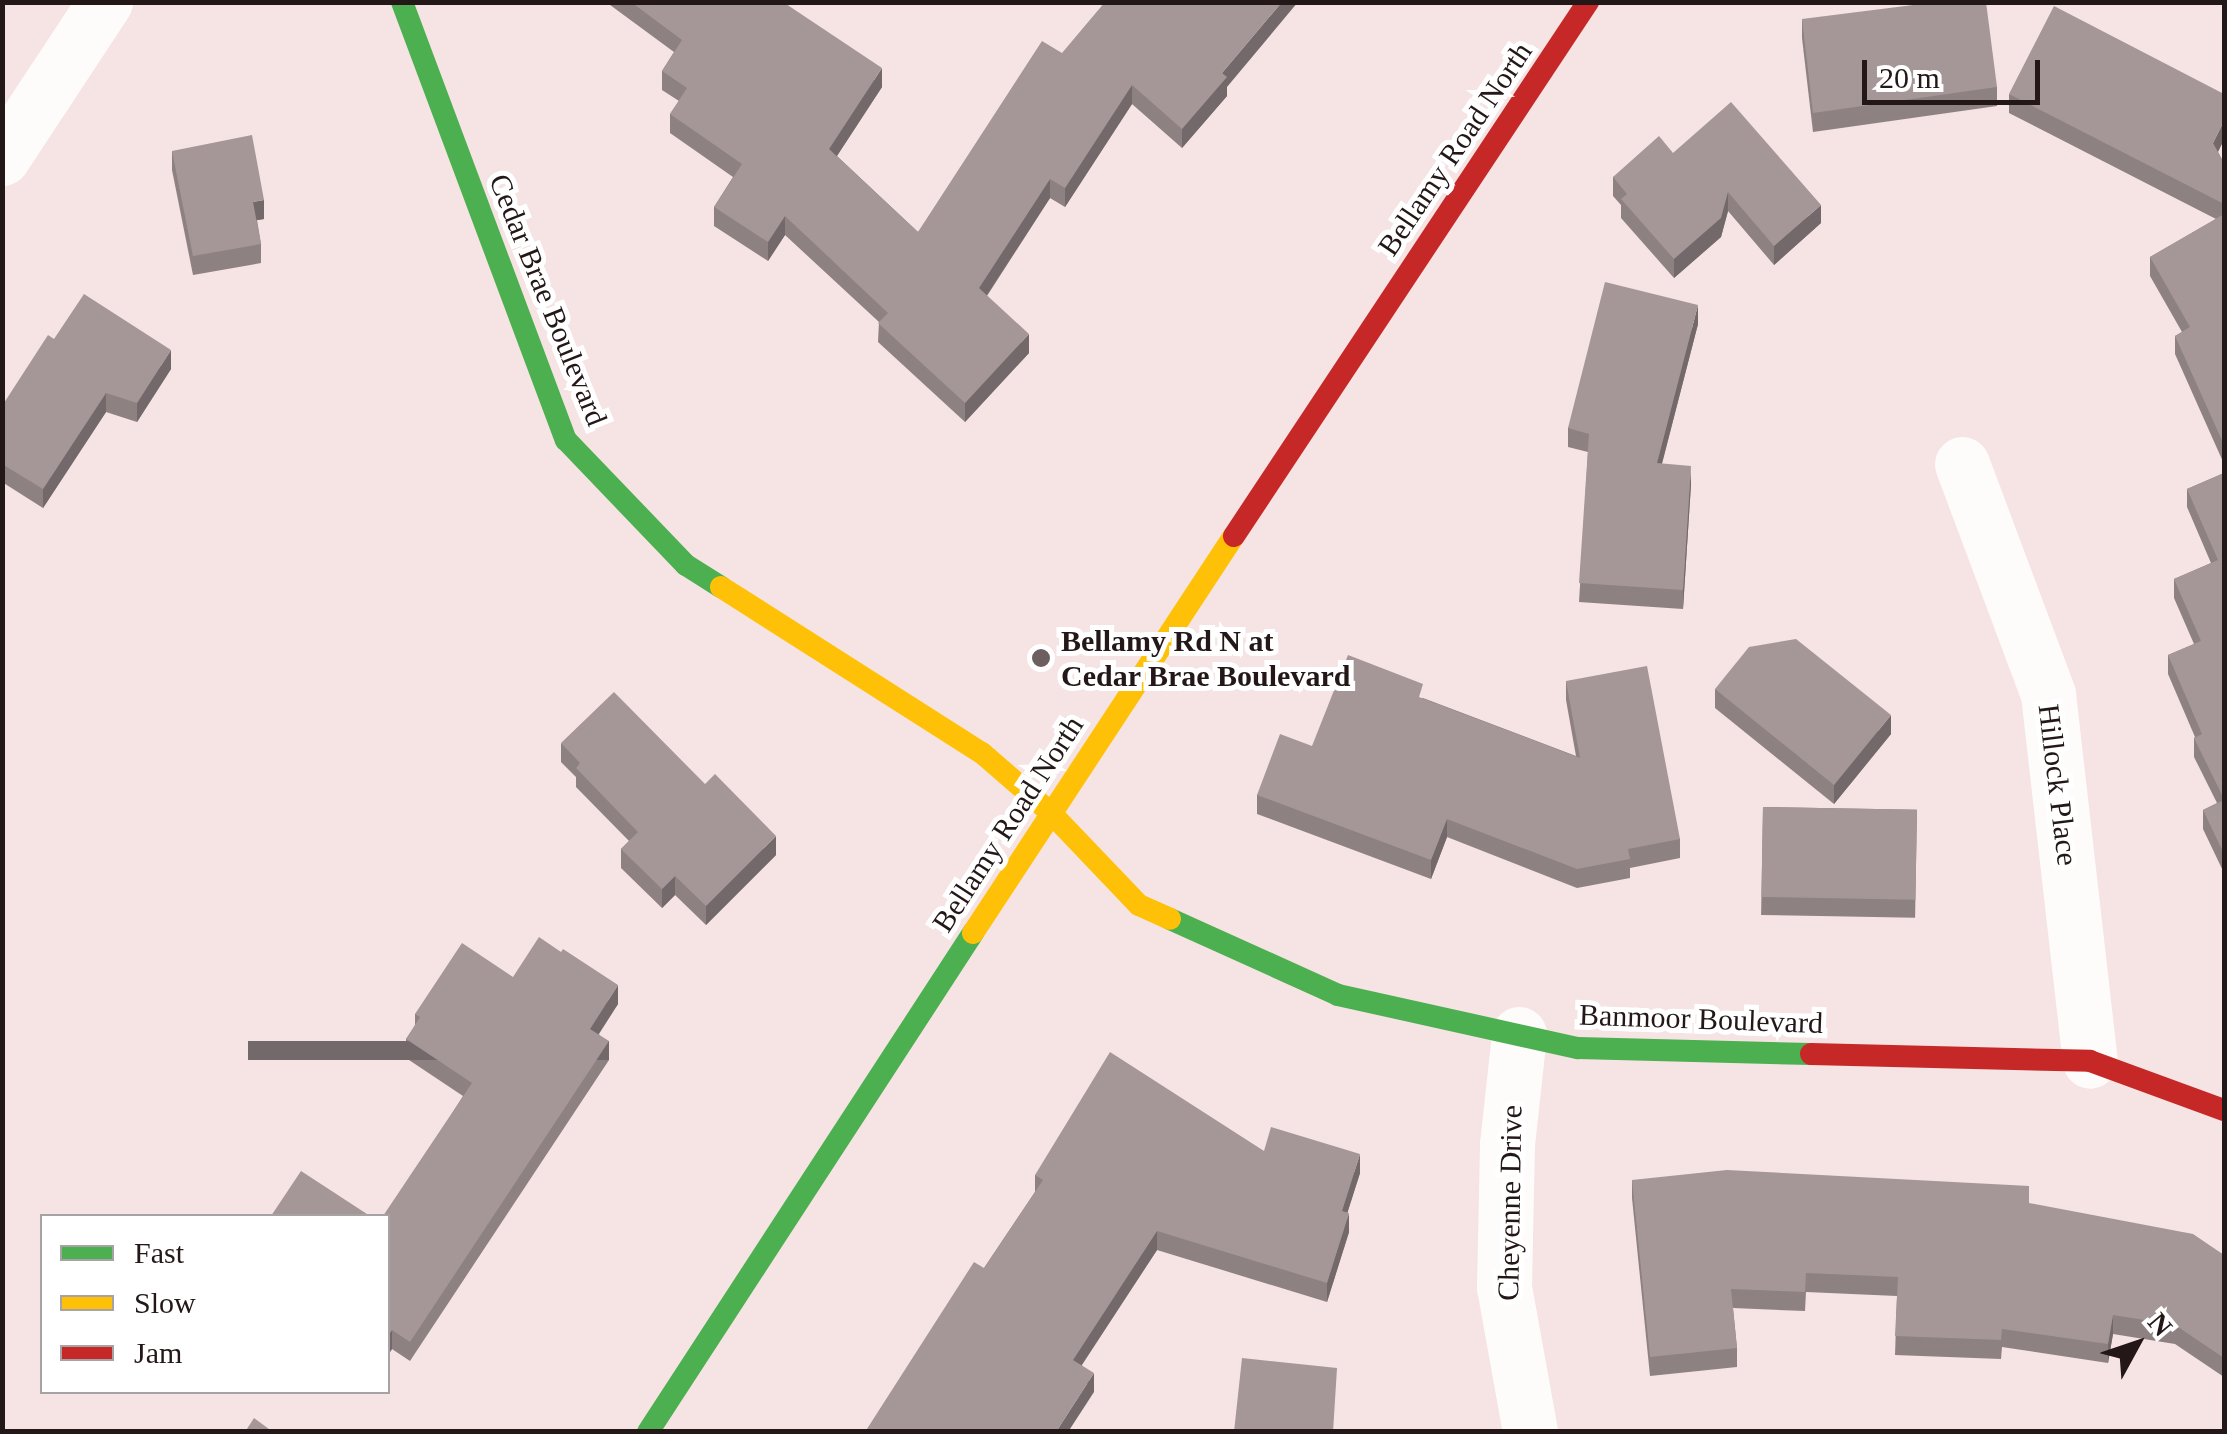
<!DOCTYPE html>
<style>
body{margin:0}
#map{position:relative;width:2227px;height:1434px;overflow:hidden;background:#f6e3e3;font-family:Georgia,serif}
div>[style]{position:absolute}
.street>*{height:55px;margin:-27.5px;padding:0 27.5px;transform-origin:27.5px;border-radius:27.5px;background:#fefbfb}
.fast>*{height:22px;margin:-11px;padding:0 11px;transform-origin:11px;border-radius:11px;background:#4caf50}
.slow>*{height:22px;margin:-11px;padding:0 11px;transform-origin:11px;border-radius:11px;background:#ffc107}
.jam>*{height:22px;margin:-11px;padding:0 11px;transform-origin:11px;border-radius:11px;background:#c62828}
.wall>*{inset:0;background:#8e8182;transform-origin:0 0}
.shaded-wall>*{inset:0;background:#74696a;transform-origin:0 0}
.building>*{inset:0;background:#a59697;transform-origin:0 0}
.dots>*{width:28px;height:28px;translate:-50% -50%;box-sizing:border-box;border:5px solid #fff;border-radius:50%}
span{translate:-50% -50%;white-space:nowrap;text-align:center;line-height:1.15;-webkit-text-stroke:10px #fff;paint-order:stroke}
.street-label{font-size:30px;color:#231718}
.poi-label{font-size:30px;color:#231718;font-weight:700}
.left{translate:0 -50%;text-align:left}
.frame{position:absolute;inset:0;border:5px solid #231718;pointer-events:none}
.legend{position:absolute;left:40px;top:1214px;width:350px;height:180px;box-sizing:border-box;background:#fff;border:2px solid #a7a2a3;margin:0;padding:12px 18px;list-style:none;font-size:30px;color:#231718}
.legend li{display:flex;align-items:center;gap:20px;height:50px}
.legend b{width:50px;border:2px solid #a7a2a3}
.north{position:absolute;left:2087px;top:1294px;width:100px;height:100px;-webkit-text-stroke:8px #fff;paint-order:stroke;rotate:50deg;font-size:28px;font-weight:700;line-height:40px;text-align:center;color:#231718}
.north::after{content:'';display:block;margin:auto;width:35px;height:45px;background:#231718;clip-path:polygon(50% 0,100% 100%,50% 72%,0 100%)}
.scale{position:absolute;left:1862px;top:60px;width:178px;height:45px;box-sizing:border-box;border:5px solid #231718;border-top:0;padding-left:12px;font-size:30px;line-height:35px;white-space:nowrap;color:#231718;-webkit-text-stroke:8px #fff;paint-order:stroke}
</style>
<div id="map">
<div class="street">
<div style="left:2px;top:158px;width:187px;rotate:-56.6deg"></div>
<div style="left:1962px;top:464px;width:246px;rotate:69.5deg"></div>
<div style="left:2048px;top:694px;width:369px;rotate:83.5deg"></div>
<div style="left:1519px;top:1034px;width:111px;rotate:96.2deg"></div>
<div style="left:1507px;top:1144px;width:143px;rotate:91.2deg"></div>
<div style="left:1504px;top:1287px;width:147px;rotate:79.8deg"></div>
</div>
<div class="fast">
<div style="left:402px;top:2px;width:468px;rotate:69.5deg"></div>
<div style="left:566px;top:440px;width:173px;rotate:46.2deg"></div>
<div style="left:686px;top:565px;width:41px;rotate:32.2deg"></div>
<div style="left:1170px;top:919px;width:184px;rotate:24.3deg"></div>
<div style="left:1338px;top:995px;width:246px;rotate:12.5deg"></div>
<div style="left:1578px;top:1048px;width:233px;rotate:1.5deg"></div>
<div style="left:648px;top:1432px;width:596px;rotate:-56.92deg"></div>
</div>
<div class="slow">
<div style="left:721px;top:587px;width:309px;rotate:32.5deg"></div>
<div style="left:982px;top:753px;width:91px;rotate:41deg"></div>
<div style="left:1051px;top:813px;width:127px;rotate:46.3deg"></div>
<div style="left:1139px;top:905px;width:34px;rotate:24deg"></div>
<div style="left:973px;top:933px;width:475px;rotate:-56.7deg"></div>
</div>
<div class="jam">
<div style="left:1234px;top:536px;width:641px;rotate:-56.46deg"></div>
<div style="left:1811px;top:1054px;width:279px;rotate:1.4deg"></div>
<div style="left:2090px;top:1061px;width:143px;rotate:20.1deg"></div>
</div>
<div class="wall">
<div style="clip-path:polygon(606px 2px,783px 2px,882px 87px,837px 156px,918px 232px,1062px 53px,1227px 87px,1227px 96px,1182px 148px,1132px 104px,1065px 207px,1050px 198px,987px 296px,1029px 353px,965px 422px,878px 342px,879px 322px,785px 235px,768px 261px,714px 226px,714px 207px,733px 177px,670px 133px,670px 114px,679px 101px,662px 90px,662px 71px,674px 52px)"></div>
<div style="clip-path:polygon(1802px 19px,1997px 87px,1997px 106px,1813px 132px,1802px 38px)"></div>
<div style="clip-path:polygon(2009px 94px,2218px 152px,2224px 163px,2224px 464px,2175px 354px,2175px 336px,2182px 332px,2150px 276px,2150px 257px,2216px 219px,2009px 113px)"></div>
<div style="clip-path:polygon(172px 151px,264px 219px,257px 220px,261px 244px,261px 263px,193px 275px,172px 170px)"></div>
<div style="clip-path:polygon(1673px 153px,1821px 223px,1774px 265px,1728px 211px,1721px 237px,1674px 278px,1621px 218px,1621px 205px,1613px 196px,1613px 177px)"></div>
<div style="clip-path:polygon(1698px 324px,1662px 464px,1691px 484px,1683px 609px,1579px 602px,1588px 452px,1568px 447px,1568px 428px)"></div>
<div style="clip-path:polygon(54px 339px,171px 369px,137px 422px,106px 412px,43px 508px,2px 482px,2px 406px)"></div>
<div style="clip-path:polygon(2224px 473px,2224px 873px,2203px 829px,2203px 810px,2217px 803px,2194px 757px,2194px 738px,2195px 737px,2168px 674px,2168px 655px,2194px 644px,2174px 598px,2174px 579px,2211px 563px,2187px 507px,2187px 489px)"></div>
<div style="clip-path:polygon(1566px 681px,1680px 839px,1680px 858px,1630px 868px,1630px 878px,1577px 888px,1447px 837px,1431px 879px,1257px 814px,1257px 795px,1312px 746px,1423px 698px,1576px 756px,1566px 700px)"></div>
<div style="clip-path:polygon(1715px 689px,1891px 734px,1834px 804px,1715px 708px)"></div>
<div style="clip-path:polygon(561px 743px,776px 855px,706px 925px,675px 895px,662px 908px,621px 868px,621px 849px,629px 841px,576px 787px,576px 777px,561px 762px)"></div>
<div style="left:1763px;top:807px;width:154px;height:108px;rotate:1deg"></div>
<div style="clip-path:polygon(513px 977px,618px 1004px,599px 1034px,609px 1060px,410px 1361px,392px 1349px,388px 1355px,388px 1216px,463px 1096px,406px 1058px,406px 1039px,415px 1026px,415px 1014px)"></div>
<div style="clip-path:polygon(1264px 1151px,1360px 1173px,1347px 1213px,1349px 1232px,1327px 1302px,1157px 1250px,1082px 1365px,1094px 1392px,984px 1268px,1035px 1192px,1035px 1175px)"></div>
<div style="clip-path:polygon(1632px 1180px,2029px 1204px,2224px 1255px,2224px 1377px,2175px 1344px,2113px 1334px,2108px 1363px,2002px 1347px,2001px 1359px,1895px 1355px,1897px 1296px,1806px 1292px,1805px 1311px,1733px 1308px,1737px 1348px,1737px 1367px,1650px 1376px,1632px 1198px)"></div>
</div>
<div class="shaded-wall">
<div style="clip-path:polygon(1282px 2px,1298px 2px,1227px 87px,1227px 96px,1182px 148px,1182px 129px,1222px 73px)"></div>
<div style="clip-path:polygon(882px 68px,882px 87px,829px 168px,829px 149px)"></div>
<div style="clip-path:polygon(1132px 85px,1132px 104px,1065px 207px,1065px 188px)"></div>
<div style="clip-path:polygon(2224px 121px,2224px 140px,2213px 162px,2213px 143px)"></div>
<div style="clip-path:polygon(1050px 179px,1050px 198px,979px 307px,979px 288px)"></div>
<div style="clip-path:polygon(1728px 192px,1728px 211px,1721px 237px,1674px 278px,1674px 259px)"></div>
<div style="clip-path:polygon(264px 200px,264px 219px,253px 221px,253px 202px)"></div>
<div style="clip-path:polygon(1821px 205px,1821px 223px,1774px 265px,1774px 246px)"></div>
<div style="clip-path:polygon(785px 216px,785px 235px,768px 261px,768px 242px)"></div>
<div style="clip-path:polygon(1698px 305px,1698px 324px,1657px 482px,1657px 463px)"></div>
<div style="clip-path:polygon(1029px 334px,1029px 353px,965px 422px,965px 403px)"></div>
<div style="clip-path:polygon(171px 350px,171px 369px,137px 422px,137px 403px)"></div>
<div style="clip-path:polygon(106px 393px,106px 412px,43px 508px,43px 489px)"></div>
<div style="clip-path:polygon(1691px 466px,1691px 484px,1683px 609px,1683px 590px)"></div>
<div style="clip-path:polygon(1891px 715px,1891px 734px,1834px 804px,1834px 785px)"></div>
<div style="clip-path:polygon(1447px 819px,1447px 837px,1431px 879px,1431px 860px)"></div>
<div style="clip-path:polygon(776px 836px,776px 855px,706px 925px,706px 906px)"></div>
<div style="clip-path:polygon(675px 876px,675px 895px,662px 908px,662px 889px)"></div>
<div style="clip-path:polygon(618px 985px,618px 1004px,590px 1047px,590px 1029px)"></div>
<div style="left:609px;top:1041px;width:19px;height:361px;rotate:90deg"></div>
<div style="clip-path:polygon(1360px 1154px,1360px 1173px,1342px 1230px,1342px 1211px)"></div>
<div style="clip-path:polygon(1349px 1213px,1349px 1232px,1327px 1302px,1327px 1283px)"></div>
<div style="clip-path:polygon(1157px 1231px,1157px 1250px,1073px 1378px,1073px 1360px)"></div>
<div style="clip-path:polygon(2113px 1315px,2113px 1334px,2108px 1363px,2108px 1344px)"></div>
<div style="clip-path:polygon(392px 1330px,392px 1349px,388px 1355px,388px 1336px)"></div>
<div style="clip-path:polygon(1094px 1373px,1094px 1392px,1068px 1432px,1056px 1432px)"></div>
</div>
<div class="building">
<div style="clip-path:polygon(631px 2px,783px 2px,882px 68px,829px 149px,918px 232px,1042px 41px,1062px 53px,1105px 2px,1282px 2px,1222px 73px,1227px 77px,1182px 129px,1132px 85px,1065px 188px,1050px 179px,979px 288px,1029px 334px,965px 403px,878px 323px,888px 313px,785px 216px,768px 242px,714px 207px,742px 164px,670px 114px,687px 88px,662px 71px,682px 40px)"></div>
<div style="clip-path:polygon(1937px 2px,1986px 2px,1997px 87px,1813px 113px,1802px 19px)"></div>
<div style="clip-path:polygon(2054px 6px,2224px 94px,2224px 121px,2213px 143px,2224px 163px,2224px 204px,2009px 94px)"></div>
<div style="clip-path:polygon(1731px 102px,1821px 205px,1774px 246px,1728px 192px,1721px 218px,1674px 259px,1621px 199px,1627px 194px,1613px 177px,1659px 136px,1673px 153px)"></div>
<div style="clip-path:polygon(252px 135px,264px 200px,253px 202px,261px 244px,193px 256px,172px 151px)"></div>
<div style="clip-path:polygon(2224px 214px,2224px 445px,2175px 336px,2190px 327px,2150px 257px)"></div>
<div style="clip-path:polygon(1605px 282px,1698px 305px,1657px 463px,1691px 466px,1683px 590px,1579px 583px,1589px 434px,1568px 428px)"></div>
<div style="clip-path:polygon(84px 294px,171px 350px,137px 403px,106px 393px,43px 489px,2px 464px,2px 406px,48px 335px,54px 339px)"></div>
<div style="clip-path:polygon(2224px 473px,2224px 799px,2194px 738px,2202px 734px,2168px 655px,2201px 641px,2174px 579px,2218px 560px,2187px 489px)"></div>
<div style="clip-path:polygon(1796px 639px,1891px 715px,1834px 785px,1715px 689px,1749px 647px)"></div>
<div style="clip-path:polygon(1348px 655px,1423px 684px,1419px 697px,1580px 758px,1566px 681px,1647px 666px,1680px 839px,1628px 849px,1630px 859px,1577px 869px,1447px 819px,1431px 860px,1257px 795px,1280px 734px,1312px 746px)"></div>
<div style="clip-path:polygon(614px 692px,705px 784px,715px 774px,776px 836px,706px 906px,675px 876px,662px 889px,621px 849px,638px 832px,576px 768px,580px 763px,561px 743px)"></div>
<div style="clip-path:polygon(2224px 800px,2224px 854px,2203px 810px)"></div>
<div style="left:1763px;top:807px;width:154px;height:90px;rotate:1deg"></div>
<div style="clip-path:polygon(539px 937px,561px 952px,563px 949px,618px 985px,590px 1029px,609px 1041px,410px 1342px,392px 1330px,388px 1336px,388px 1216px,383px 1216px,472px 1083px,406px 1039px,420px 1017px,415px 1014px,462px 943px,513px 977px)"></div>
<div style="clip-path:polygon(1110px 1052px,1264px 1151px,1271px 1127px,1360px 1154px,1342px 1211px,1349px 1213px,1327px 1283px,1157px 1231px,1073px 1360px,1094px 1373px,1056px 1432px,865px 1432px,974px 1262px,984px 1268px,1043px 1180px,1035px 1175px)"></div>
<div style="clip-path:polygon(1727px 1170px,2029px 1186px,2029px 1203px,2193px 1234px,2224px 1255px,2224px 1358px,2175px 1325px,2113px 1315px,2108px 1344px,2002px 1329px,2001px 1340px,1895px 1336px,1898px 1277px,1806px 1273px,1805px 1292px,1731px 1289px,1737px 1348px,1650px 1357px,1632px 1180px)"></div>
<div style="clip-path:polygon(301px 1171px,370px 1216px,271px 1216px)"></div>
<div style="clip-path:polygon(1242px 1358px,1337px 1368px,1333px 1432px,1234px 1432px)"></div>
<div style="clip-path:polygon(254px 1418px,273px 1432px,245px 1432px)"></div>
</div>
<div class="dots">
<div style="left:1041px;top:658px;background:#6d5e5f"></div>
</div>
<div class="street-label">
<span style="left:1455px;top:149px;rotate:-56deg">Bellamy Road North</span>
<span style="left:548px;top:300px;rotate:68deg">Cedar Brae Boulevard</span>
<span style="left:2058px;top:785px;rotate:83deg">Hillock Place</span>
<span style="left:1008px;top:824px;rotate:-57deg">Bellamy Road North</span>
<span style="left:1701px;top:1019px;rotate:2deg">Banmoor Boulevard</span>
<span style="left:1510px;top:1203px;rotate:-89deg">Cheyenne Drive</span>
</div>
<div class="poi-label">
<span class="left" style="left:1061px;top:658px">Bellamy Rd N at<br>Cedar Brae Boulevard</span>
</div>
<div class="frame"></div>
<ul class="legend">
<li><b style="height:12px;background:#4caf50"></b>Fast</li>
<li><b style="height:12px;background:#ffc107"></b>Slow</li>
<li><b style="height:12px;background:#c62828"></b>Jam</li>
</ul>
<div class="north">N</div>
<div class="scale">20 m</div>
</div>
